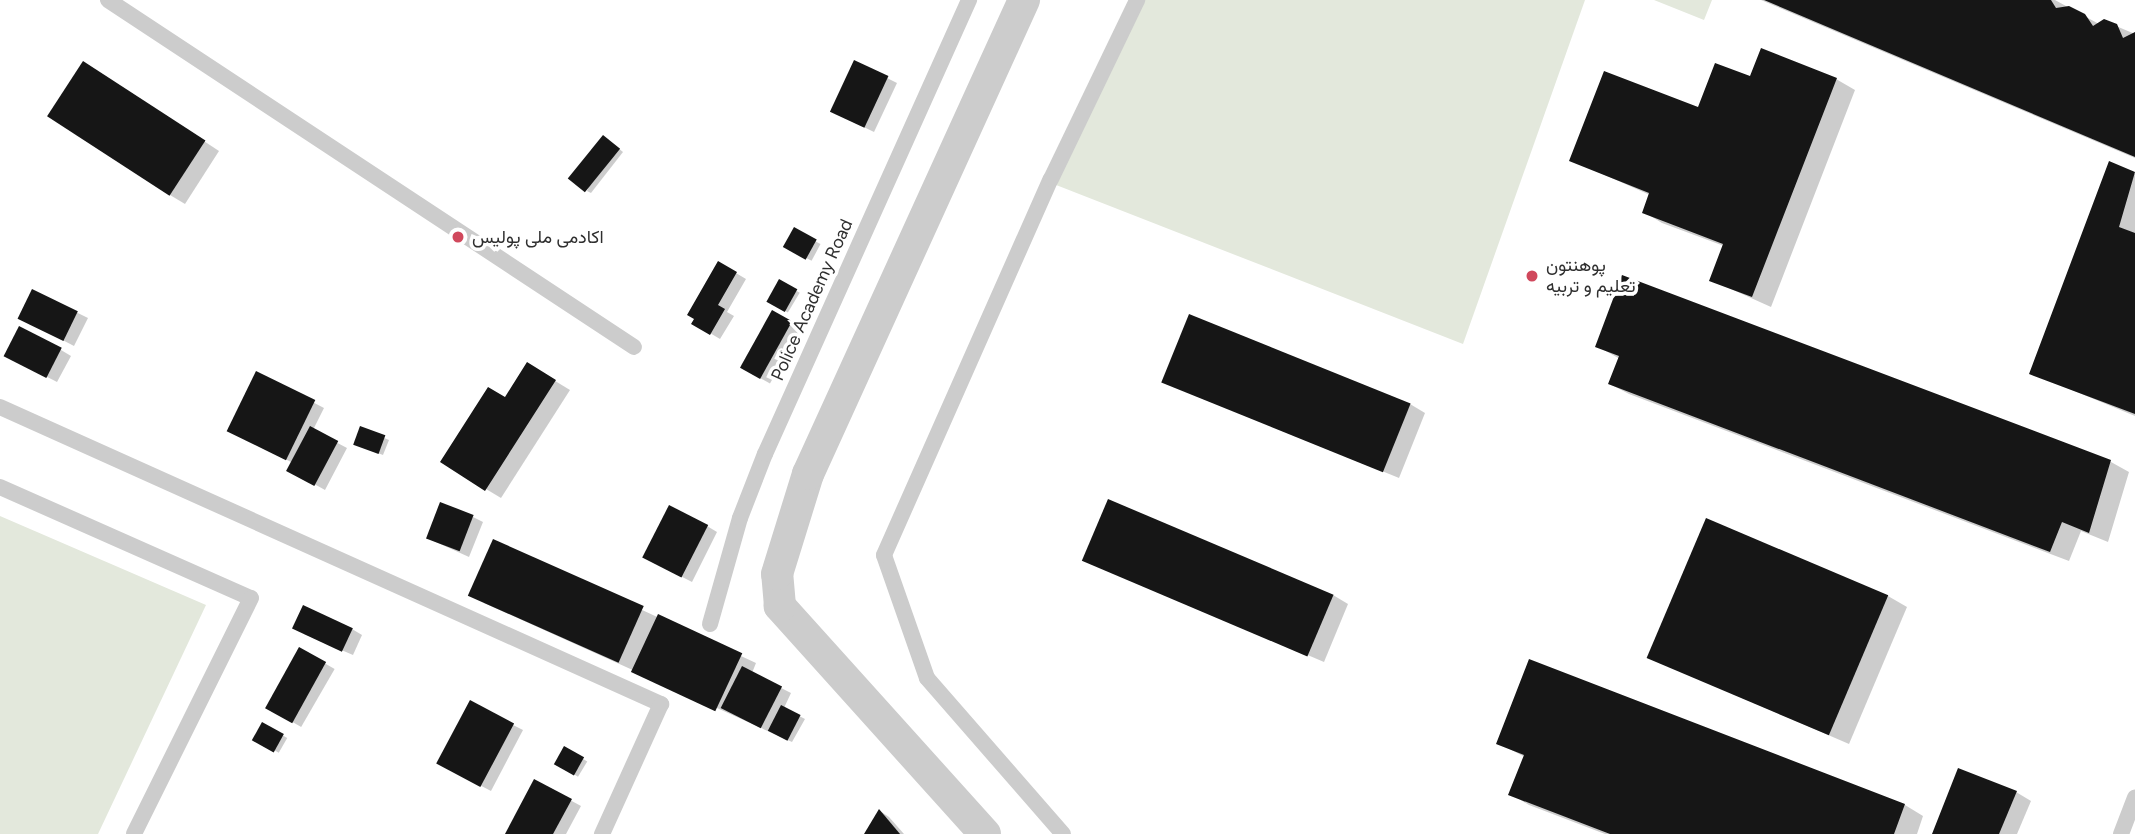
<!DOCTYPE html>
<meta charset="utf-8">
<style>
body{margin:0}
#map{position:relative;width:2135px;height:834px;overflow:hidden;background:#fff;font-family:Figtree,Vazirmatn,sans-serif}
div>[style]{position:absolute}
.green>*{inset:0;background:#e3e8dc}
.shadow>*{inset:0;background:#0003;transform-origin:0 0}
.building>*{inset:0;background:#161616;transform-origin:0 0}
.lane>*{height:16px;margin:-8px;padding:0 8px;transform-origin:8px;border-radius:8px;background:#ccc}
.street>*{height:32px;margin:-16px;padding:0 16px;transform-origin:16px;border-radius:16px;background:#ccc}
.dots>*{width:19px;height:19px;translate:-50% -50%;box-sizing:border-box;border:4px solid #fff;border-radius:50%}
span{translate:-50% -50%;white-space:nowrap;text-align:center;line-height:1.15;-webkit-text-stroke:7px #fff;paint-order:stroke}
.poi-label{font-size:18px;color:#2f2f2f}
.left{translate:0 -50%;text-align:left}
.street-label{font-size:18px;color:#2f2f2f}
</style>
<div id="map">
<div class="green">
<div style="clip-path:polygon(1144px 0,1585px 0,1463px 344px,1051px 183px)"></div>
<div style="clip-path:polygon(1654px 0,1712px 0,1704px 20px)"></div>
<div style="clip-path:polygon(0 516px,206px 605px,98px 834px,0 834px)"></div>
</div>
<div class="shadow">
<div style="clip-path:polygon(1761px 0,2055px 0,2099px 24px,2116px 26px,2135px 34px,2135px 158px)"></div>
<div style="clip-path:polygon(855px 62px,897px 83px,874px 132px,841px 116px)"></div>
<div style="clip-path:polygon(99px 72px,219px 151px,185px 204px,170px 195px)"></div>
<div style="clip-path:polygon(1836px 79px,1855px 90px,1771px 307px,1711px 280px,1724px 246px,1662px 223px,1644px 212px,1650px 195px,1571px 160px,1699px 110px)"></div>
<div style="clip-path:polygon(608px 140px,623px 152px,591px 193px,587px 191px)"></div>
<div style="clip-path:polygon(2110px 163px,2135px 174px,2135px 416px,2031px 373px)"></div>
<div style="left:794px;top:230px;width:30px;height:19px;rotate:28deg"></div>
<div style="clip-path:polygon(719px 263px,746px 279px,727px 312px,734px 316px,720px 339px,693px 323px)"></div>
<div style="clip-path:polygon(1623px 277px,2111px 462px,2129px 472px,2108px 542px,2081px 531px,2069px 561px,1629px 394px,1610px 384px,1620px 359px,1597px 346px)"></div>
<div style="left:780px;top:281px;width:23px;height:23px;rotate:31deg"></div>
<div style="clip-path:polygon(33px 291px,88px 318px,74px 346px,28px 322px)"></div>
<div style="left:772px;top:312px;width:34px;height:63px;rotate:30deg"></div>
<div style="clip-path:polygon(61px 350px,71px 356px,57px 382px,16px 361px)"></div>
<div style="clip-path:polygon(257px 373px,324px 408px,313px 430px,347px 448px,325px 490px,289px 470px,293px 463px,239px 436px)"></div>
<div style="clip-path:polygon(542px 373px,570px 390px,501px 498px,486px 489px,506px 399px)"></div>
<div style="clip-path:polygon(1164px 382px,1410px 404px,1425px 413px,1399px 478px)"></div>
<div style="clip-path:polygon(361px 428px,389px 440px,383px 455px,359px 446px)"></div>
<div style="clip-path:polygon(473px 517px,483px 522px,469px 557px,427px 538px)"></div>
<div style="clip-path:polygon(707px 526px,717px 532px,692px 582px,655px 563px)"></div>
<div style="clip-path:polygon(494px 541px,756px 663px,752px 673px,791px 693px,784px 708px,805px 719px,792px 742px,484px 603px)"></div>
<div style="clip-path:polygon(1085px 560px,1333px 595px,1348px 604px,1324px 662px)"></div>
<div style="clip-path:polygon(1888px 596px,1907px 607px,1849px 744px,1650px 658px)"></div>
<div style="clip-path:polygon(352px 629px,362px 635px,353px 655px,304px 634px)"></div>
<div style="left:300px;top:649px;width:40px;height:67px;rotate:30deg"></div>
<div style="clip-path:polygon(1530px 661px,1905px 805px,1923px 816px,1917px 834px,1605px 834px,1529px 805px,1511px 794px,1525px 757px,1498px 743px)"></div>
<div style="left:263px;top:724px;width:28px;height:17px;rotate:30deg"></div>
<div style="clip-path:polygon(513px 725px,523px 730px,491px 791px,449px 769px)"></div>
<div style="left:565px;top:748px;width:26px;height:18px;rotate:31deg"></div>
<div style="clip-path:polygon(535px 781px,581px 806px,566px 834px,507px 834px)"></div>
<div style="clip-path:polygon(2016px 792px,2031px 801px,2017px 834px,1934px 834px)"></div>
<div style="clip-path:polygon(880px 811px,889px 817px,904px 834px,866px 834px)"></div>
</div>
<div class="building">
<div style="clip-path:polygon(1764px 0,2051px 0,2056px 8px,2069px 6px,2085px 14px,2093px 26px,2104px 19px,2117px 24px,2123px 38px,2135px 32px,2135px 157px)"></div>
<div style="clip-path:polygon(1761px 48px,1837px 78px,1752px 297px,1709px 281px,1723px 244px,1642px 213px,1649px 193px,1569px 161px,1604px 71px,1698px 107px,1715px 63px,1750px 76px)"></div>
<div style="left:854px;top:60px;width:38px;height:57px;rotate:25deg"></div>
<div style="left:83px;top:61px;width:146px;height:66px;rotate:33deg"></div>
<div style="left:603px;top:135px;width:22px;height:56px;rotate:39deg"></div>
<div style="clip-path:polygon(2109px 161px,2135px 172px,2119px 227px,2135px 233px,2135px 414px,2029px 374px)"></div>
<div style="left:794px;top:227px;width:26px;height:23px;rotate:29deg"></div>
<div style="clip-path:polygon(718px 261px,737px 272px,718px 305px,725px 309px,710px 335px,691px 324px,694px 319px,687px 315px)"></div>
<div style="clip-path:polygon(1622px 275px,2111px 460px,2089px 533px,2062px 522px,2050px 552px,1608px 384px,1619px 356px,1595px 347px)"></div>
<div style="left:779px;top:279px;width:21px;height:26px;rotate:29deg"></div>
<div style="left:32px;top:289px;width:51px;height:33px;rotate:26deg"></div>
<div style="left:772px;top:310px;width:23px;height:66px;rotate:29deg"></div>
<div style="left:1189px;top:314px;width:239px;height:74px;rotate:22deg"></div>
<div style="left:19px;top:326px;width:48px;height:34px;rotate:27deg"></div>
<div style="clip-path:polygon(527px 362px,556px 380px,485px 491px,440px 462px,488px 387px,505px 397px)"></div>
<div style="left:256px;top:371px;width:66px;height:67px;rotate:26deg"></div>
<div style="left:310px;top:426px;width:32px;height:51px;rotate:28deg"></div>
<div style="left:360px;top:426px;width:27px;height:20px;rotate:20deg"></div>
<div style="left:1108px;top:499px;width:245px;height:67px;rotate:23deg"></div>
<div style="left:440px;top:502px;width:36px;height:39px;rotate:21deg"></div>
<div style="left:669px;top:505px;width:44px;height:59px;rotate:27deg"></div>
<div style="left:1706px;top:518px;width:198px;height:152px;rotate:23deg"></div>
<div style="left:493px;top:539px;width:165px;height:62px;rotate:24deg"></div>
<div style="left:303px;top:605px;width:55px;height:26px;rotate:25deg"></div>
<div style="left:658px;top:614px;width:93px;height:64px;rotate:25deg"></div>
<div style="left:299px;top:647px;width:31px;height:70px;rotate:29deg"></div>
<div style="clip-path:polygon(1529px 659px,1905px 804px,1894px 834px,1610px 834px,1508px 795px,1524px 755px,1496px 744px)"></div>
<div style="left:742px;top:666px;width:45px;height:47px;rotate:27deg"></div>
<div style="left:470px;top:700px;width:50px;height:72px;rotate:28deg"></div>
<div style="left:781px;top:705px;width:22px;height:29px;rotate:27deg"></div>
<div style="left:262px;top:722px;width:25px;height:21px;rotate:29deg"></div>
<div style="left:564px;top:746px;width:23px;height:21px;rotate:29deg"></div>
<div style="clip-path:polygon(1958px 768px,2017px 791px,1999px 834px,1932px 834px)"></div>
<div style="clip-path:polygon(534px 779px,572px 799px,553px 834px,505px 834px)"></div>
<div style="clip-path:polygon(879px 809px,900px 834px,864px 834px)"></div>
</div>
<div class="lane">
<div style="left:108px;top:0;width:630px;rotate:33.41deg"></div>
<div style="left:0;top:407px;width:725px;rotate:24.2deg"></div>
<div style="left:661px;top:704px;width:143px;rotate:114.4deg"></div>
<div style="left:0;top:487px;width:274px;rotate:23.9deg"></div>
<div style="left:251px;top:598px;width:263px;rotate:116.4deg"></div>
<div style="left:710px;top:624px;width:110px;rotate:-74.2deg"></div>
<div style="left:740px;top:518px;width:69px;rotate:-68.7deg"></div>
<div style="left:765px;top:454px;width:498px;rotate:-65.8deg"></div>
<div style="left:1063px;top:834px;width:207px;rotate:-131.1deg"></div>
<div style="left:927px;top:678px;width:130px;rotate:-109.3deg"></div>
<div style="left:884px;top:555px;width:411px;rotate:-66.1deg"></div>
<div style="left:1051px;top:179px;width:199px;rotate:-64.3deg"></div>
<div style="left:2121px;top:834px;width:39px;rotate:-69deg"></div>
</div>
<div class="street">
<div style="left:985px;top:834px;width:307px;rotate:-132deg"></div>
<div style="left:780px;top:606px;width:32px;rotate:-95deg"></div>
<div style="left:777px;top:574px;width:105px;rotate:-72.8deg"></div>
<div style="left:808px;top:474px;width:521px;rotate:-65.5deg"></div>
</div>
<div class="dots">
<div style="left:458px;top:237px;background:#d0485c"></div>
<div style="left:1532px;top:276px;background:#d0485c"></div>
</div>
<div class="poi-label">
<span class="left" style="left:472px;top:237px">اکادمی ملی پولیس</span>
<span class="left" style="left:1546px;top:276px">پوهنتون<br>تعلیم و تربیه</span>
</div>
<div class="street-label">
<span style="left:812px;top:300px;rotate:-66deg">Police Academy Road</span>
</div>
</div>
